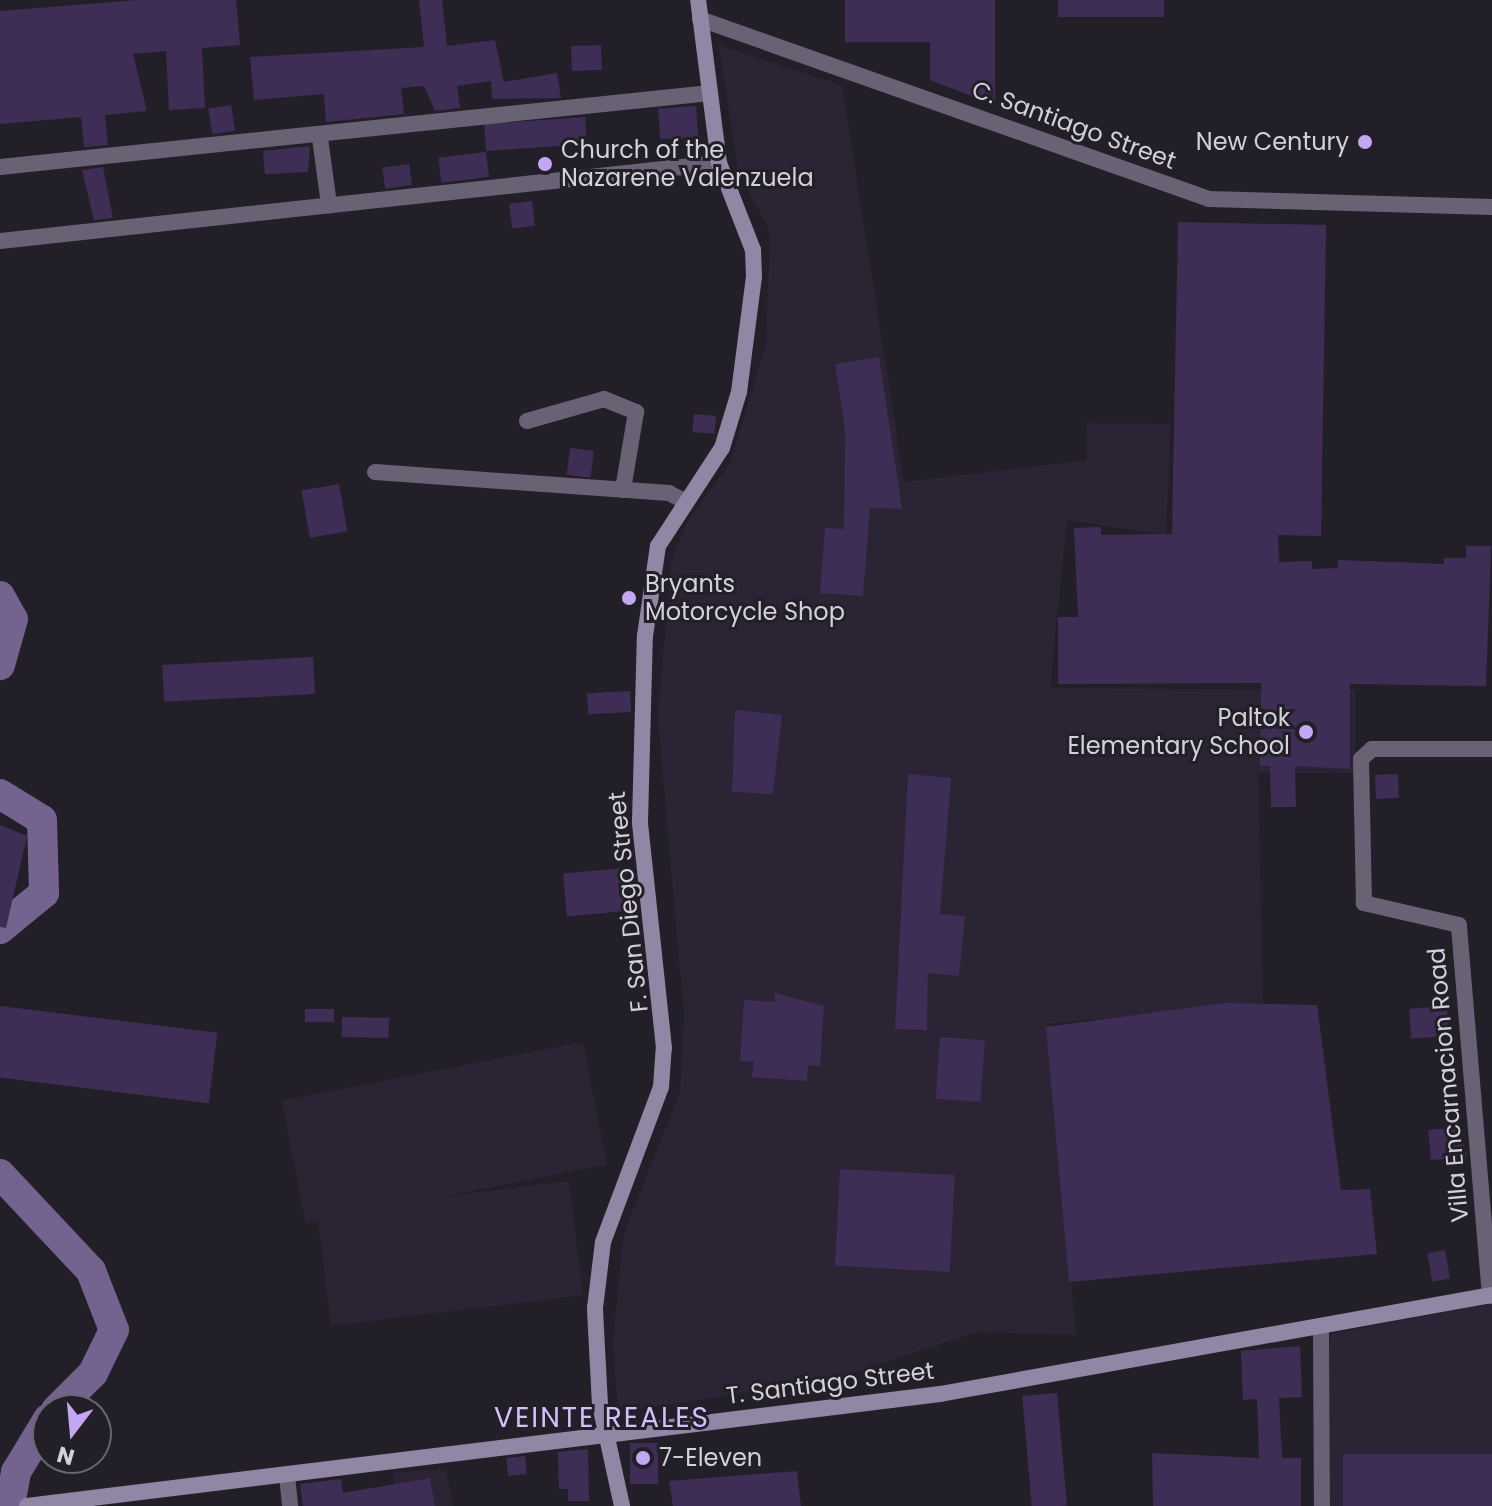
<!DOCTYPE html>
<style>
body{margin:0}
#map{position:relative;width:1492px;height:1506px;overflow:hidden;background:#231f29;font-family:Poppins,sans-serif}
div>[style]{position:absolute}
.built>*{inset:0;background:#2a2434;transform-origin:0 0}
.river>*{height:30px;margin:-15px;padding:0 15px;transform-origin:15px;border-radius:15px;background:#73638e}
.building>*{inset:0;background:#3e2e55;transform-origin:0 0}
.street>*{height:16px;margin:-8px;padding:0 8px;transform-origin:8px;border-radius:8px;background:#696275}
.secondary>*{height:16px;margin:-8px;padding:0 8px;transform-origin:8px;border-radius:8px;background:#9187a5}
.dots>*{width:22px;height:22px;translate:-50% -50%;box-sizing:border-box;border:4px solid #231f29;border-radius:50%}
span{translate:-50% -50%;white-space:nowrap;text-align:center;line-height:1.15;-webkit-text-stroke:6px #231f29;paint-order:stroke}
.street-label{font-size:24px;color:#d3d1d8}
.poi-label{font-size:24px;color:#d3d1d8}
.right{translate:-100% -50%;text-align:right}
.left{translate:0 -50%;text-align:left}
.quarter-label{font-size:28px;color:#d4bff7;letter-spacing:2px}
.north{position:absolute;left:32px;top:1394px;width:80px;height:80px;box-sizing:border-box;background:#231f29;border:2px solid #69666f;border-radius:50%;rotate:196deg;font-size:22px;font-weight:700;line-height:32px;text-align:center;color:#d3d1d8}
.north::after{content:'';display:block;margin:auto;width:28px;height:36px;background:#c3a7f2;clip-path:polygon(50% 0,100% 100%,50% 72%,0 100%)}
</style>
<div id="map">
<div class="built">
<div style="clip-path:polygon(719px 45px,842px 85px,904px 482px,1086px 460px,1087px 423px,1171px 424px,1166px 535px,1067px 520px,1050px 688px,1355px 690px,1355px 773px,1258px 773px,1263px 1003px,1047px 1024px,1076px 1335px,977px 1332px,831px 1380px,618px 1412px,613px 1343px,623px 1236px,680px 1092px,684px 1015px,658px 719px,671px 562px,687px 522px,730px 463px,766px 345px,770px 231px,738px 172px)"></div>
<div style="left:583px;top:1042px;width:125px;height:307px;rotate:79deg"></div>
<div style="left:569px;top:1181px;width:115px;height:254px;rotate:83deg"></div>
<div style="clip-path:polygon(1492px 1303px,1492px 1506px,1330px 1506px,1330px 1334px)"></div>
<div style="clip-path:polygon(446px 1469px,453px 1506px,397px 1506px,393px 1473px)"></div>
</div>
<div class="river">
<div style="left:0;top:596px;width:26px;rotate:61deg"></div>
<div style="left:13px;top:619px;width:48px;rotate:105.8deg"></div>
<div style="left:0;top:794px;width:49px;rotate:31.8deg"></div>
<div style="left:42px;top:820px;width:73px;rotate:88.4deg"></div>
<div style="left:44px;top:893px;width:57px;rotate:140.7deg"></div>
<div style="left:0;top:1174px;width:133px;rotate:46.8deg"></div>
<div style="left:91px;top:1271px;width:63px;rotate:68.7deg"></div>
<div style="left:114px;top:1330px;width:48px;rotate:116deg"></div>
<div style="left:93px;top:1373px;width:52px;rotate:135deg"></div>
<div style="left:10px;top:1506px;width:35px;rotate:-80deg"></div>
<div style="left:16px;top:1472px;width:62px;rotate:-58.9deg"></div>
</div>
<div class="building">
<div style="clip-path:polygon(138px 0,236px 0,240px 45px,202px 48px,205px 108px,169px 110px,166px 51px,133px 54px,147px 111px,105px 115px,108px 145px,84px 147px,81px 117px,0 124px,0 11px)"></div>
<div style="clip-path:polygon(419px 0,442px 0,447px 46px,495px 40px,504px 82px,557px 73px,561px 98px,492px 99px,491px 81px,457px 86px,460px 108px,435px 111px,424px 86px,401px 88px,404px 114px,326px 122px,324px 94px,254px 100px,250px 57px,424px 47px)"></div>
<div style="clip-path:polygon(845px 0,995px 0,995px 105px,930px 80px,930px 42px,845px 42px)"></div>
<div style="left:1058px;top:0;width:106px;height:17px"></div>
<div style="left:601px;top:45px;width:25px;height:30px;rotate:88deg"></div>
<div style="left:231px;top:105px;width:26px;height:23px;rotate:81deg"></div>
<div style="left:696px;top:106px;width:31px;height:38px;rotate:86deg"></div>
<div style="left:585px;top:117px;width:27px;height:101px;rotate:86deg"></div>
<div style="clip-path:polygon(310px 146px,308px 172px,265px 174px,263px 151px)"></div>
<div style="left:486px;top:152px;width:25px;height:48px;rotate:83deg"></div>
<div style="left:409px;top:164px;width:21px;height:27px;rotate:82deg"></div>
<div style="clip-path:polygon(103px 167px,113px 218px,94px 220px,82px 170px)"></div>
<div style="left:532px;top:201px;width:25px;height:23px;rotate:83deg"></div>
<div style="clip-path:polygon(1178px 222px,1326px 225px,1321px 536px,1278px 535px,1279px 562px,1312px 561px,1312px 569px,1338px 568px,1338px 560px,1444px 564px,1444px 558px,1466px 558px,1466px 546px,1491px 546px,1486px 686px,1350px 684px,1350px 769px,1295px 766px,1296px 807px,1271px 807px,1270px 766px,1260px 766px,1261px 683px,1058px 684px,1058px 617px,1078px 617px,1074px 528px,1101px 527px,1101px 535px,1172px 534px)"></div>
<div style="clip-path:polygon(879px 357px,902px 509px,870px 508px,863px 596px,820px 593px,825px 528px,844px 529px,845px 431px,835px 364px)"></div>
<div style="left:694px;top:414px;width:22px;height:18px;rotate:5deg"></div>
<div style="left:570px;top:448px;width:24px;height:27px;rotate:7deg"></div>
<div style="left:339px;top:484px;width:48px;height:38px;rotate:80deg"></div>
<div style="left:313px;top:657px;width:37px;height:151px;rotate:87deg"></div>
<div style="left:630px;top:691px;width:21px;height:43px;rotate:87deg"></div>
<div style="clip-path:polygon(735px 710px,782px 715px,773px 794px,732px 792px)"></div>
<div style="clip-path:polygon(908px 774px,951px 778px,940px 914px,965px 916px,959px 976px,928px 973px,927px 1030px,895px 1029px)"></div>
<div style="left:1398px;top:774px;width:24px;height:23px;rotate:88deg"></div>
<div style="clip-path:polygon(0 825px,27px 836px,6px 928px,0 927px)"></div>
<div style="left:625px;top:868px;width:43px;height:62px;rotate:85deg"></div>
<div style="clip-path:polygon(775px 993px,824px 1006px,820px 1066px,808px 1065px,807px 1081px,752px 1077px,754px 1062px,740px 1061px,744px 1000px,775px 1002px)"></div>
<div style="clip-path:polygon(1224px 1003px,1317px 1005px,1341px 1190px,1370px 1189px,1377px 1254px,1069px 1282px,1046px 1027px)"></div>
<div style="left:0;top:1006px;width:219px;height:71px;rotate:7deg"></div>
<div style="left:1447px;top:1006px;width:30px;height:38px;rotate:86deg"></div>
<div style="left:334px;top:1009px;width:13px;height:29px;rotate:90deg"></div>
<div style="left:342px;top:1017px;width:47px;height:20px;rotate:1deg"></div>
<div style="left:940px;top:1037px;width:45px;height:62px;rotate:4deg"></div>
<div style="clip-path:polygon(1459px 1127px,1467px 1157px,1431px 1160px,1428px 1130px)"></div>
<div style="left:840px;top:1169px;width:115px;height:97px;rotate:3deg"></div>
<div style="left:1445px;top:1250px;width:29px;height:18px;rotate:80deg"></div>
<div style="clip-path:polygon(1300px 1346px,1302px 1397px,1279px 1398px,1282px 1458px,1301px 1458px,1301px 1506px,1153px 1506px,1152px 1453px,1259px 1458px,1257px 1399px,1243px 1400px,1241px 1351px)"></div>
<div style="left:1057px;top:1393px;width:113px;height:35px;rotate:85deg"></div>
<div style="left:630px;top:1443px;width:28px;height:41px"></div>
<div style="clip-path:polygon(588px 1449px,589px 1501px,568px 1501px,568px 1489px,559px 1489px,558px 1452px)"></div>
<div style="left:1343px;top:1454px;width:149px;height:52px"></div>
<div style="left:525px;top:1456px;width:18px;height:19px;rotate:84deg"></div>
<div style="clip-path:polygon(797px 1471px,801px 1506px,673px 1506px,669px 1481px)"></div>
<div style="clip-path:polygon(430px 1478px,435px 1506px,303px 1506px,300px 1484px,341px 1479px,343px 1493px)"></div>
</div>
<div class="street">
<div style="left:700px;top:19px;width:540px;rotate:19.48deg"></div>
<div style="left:1209px;top:199px;width:283px;rotate:1.6deg"></div>
<div style="left:320px;top:138px;width:68px;rotate:82.3deg"></div>
<div style="left:0;top:167px;width:714px;rotate:-5.95deg"></div>
<div style="left:0;top:241px;width:723px;rotate:-6.19deg"></div>
<div style="left:527px;top:421px;width:80px;rotate:-15.9deg"></div>
<div style="left:604px;top:399px;width:35px;rotate:22deg"></div>
<div style="left:636px;top:412px;width:79px;rotate:99.5deg"></div>
<div style="left:375px;top:472px;width:295px;rotate:4.1deg"></div>
<div style="left:669px;top:493px;width:19px;rotate:28deg"></div>
<div style="left:1490px;top:1296px;width:372px;rotate:-94.8deg"></div>
<div style="left:1459px;top:925px;width:98px;rotate:-167deg"></div>
<div style="left:1364px;top:903px;width:144px;rotate:-91.2deg"></div>
<div style="left:1361px;top:759px;width:15px;rotate:-42deg"></div>
<div style="left:1372px;top:749px;width:120px"></div>
<div style="left:1321px;top:1328px;width:178px;rotate:89.7deg"></div>
<div style="left:287px;top:1476px;width:30px;rotate:84deg"></div>
</div>
<div class="secondary">
<div style="left:27px;top:1506px;width:920px;rotate:-6.99deg"></div>
<div style="left:940px;top:1394px;width:561px;rotate:-10.17deg"></div>
<div style="left:622px;top:1506px;width:103px;rotate:-102.3deg"></div>
<div style="left:600px;top:1405px;width:97px;rotate:-93deg"></div>
<div style="left:595px;top:1308px;width:66px;rotate:-83.1deg"></div>
<div style="left:603px;top:1242px;width:165px;rotate:-69.5deg"></div>
<div style="left:661px;top:1087px;width:39px;rotate:-86deg"></div>
<div style="left:664px;top:1048px;width:227px;rotate:-96.1deg"></div>
<div style="left:640px;top:822px;width:186px;rotate:-88.5deg"></div>
<div style="left:645px;top:636px;width:91px;rotate:-81.8deg"></div>
<div style="left:658px;top:546px;width:117px;rotate:-56.9deg"></div>
<div style="left:722px;top:448px;width:59px;rotate:-73.1deg"></div>
<div style="left:739px;top:392px;width:116px;rotate:-82.6deg"></div>
<div style="left:754px;top:277px;width:27px;rotate:-92deg"></div>
<div style="left:753px;top:250px;width:93px;rotate:-111.3deg"></div>
<div style="left:719px;top:163px;width:164px;rotate:-97.3deg"></div>
</div>
<div class="dots">
<div style="left:1365px;top:142px;background:#c3a7f2"></div>
<div style="left:545px;top:164px;background:#c3a7f2"></div>
<div style="left:629px;top:598px;background:#c3a7f2"></div>
<div style="left:1306px;top:732px;background:#c3a7f2"></div>
<div style="left:643px;top:1458px;background:#c3a7f2"></div>
</div>
<div class="street-label">
<span style="left:1074px;top:125px;rotate:20deg">C. Santiago Street</span>
<span style="left:628px;top:902px;rotate:-96deg">F. San Diego Street</span>
<span style="left:1448px;top:1085px;rotate:-95deg">Villa Encarnacion Road</span>
<span style="left:830px;top:1383px;rotate:-7deg">T. Santiago Street</span>
</div>
<div class="poi-label">
<span class="right" style="left:1349px;top:142px">New Century</span>
<span class="left" style="left:561px;top:164px">Church of the<br>Nazarene Valenzuela</span>
<span class="left" style="left:645px;top:598px">Bryants<br>Motorcycle Shop</span>
<span class="right" style="left:1290px;top:732px">Paltok<br>Elementary School</span>
<span class="left" style="left:659px;top:1458px">7-Eleven</span>
</div>
<div class="quarter-label">
<span style="left:602px;top:1418px">VEINTE REALES</span>
</div>
<div class="north">N</div>
</div>
